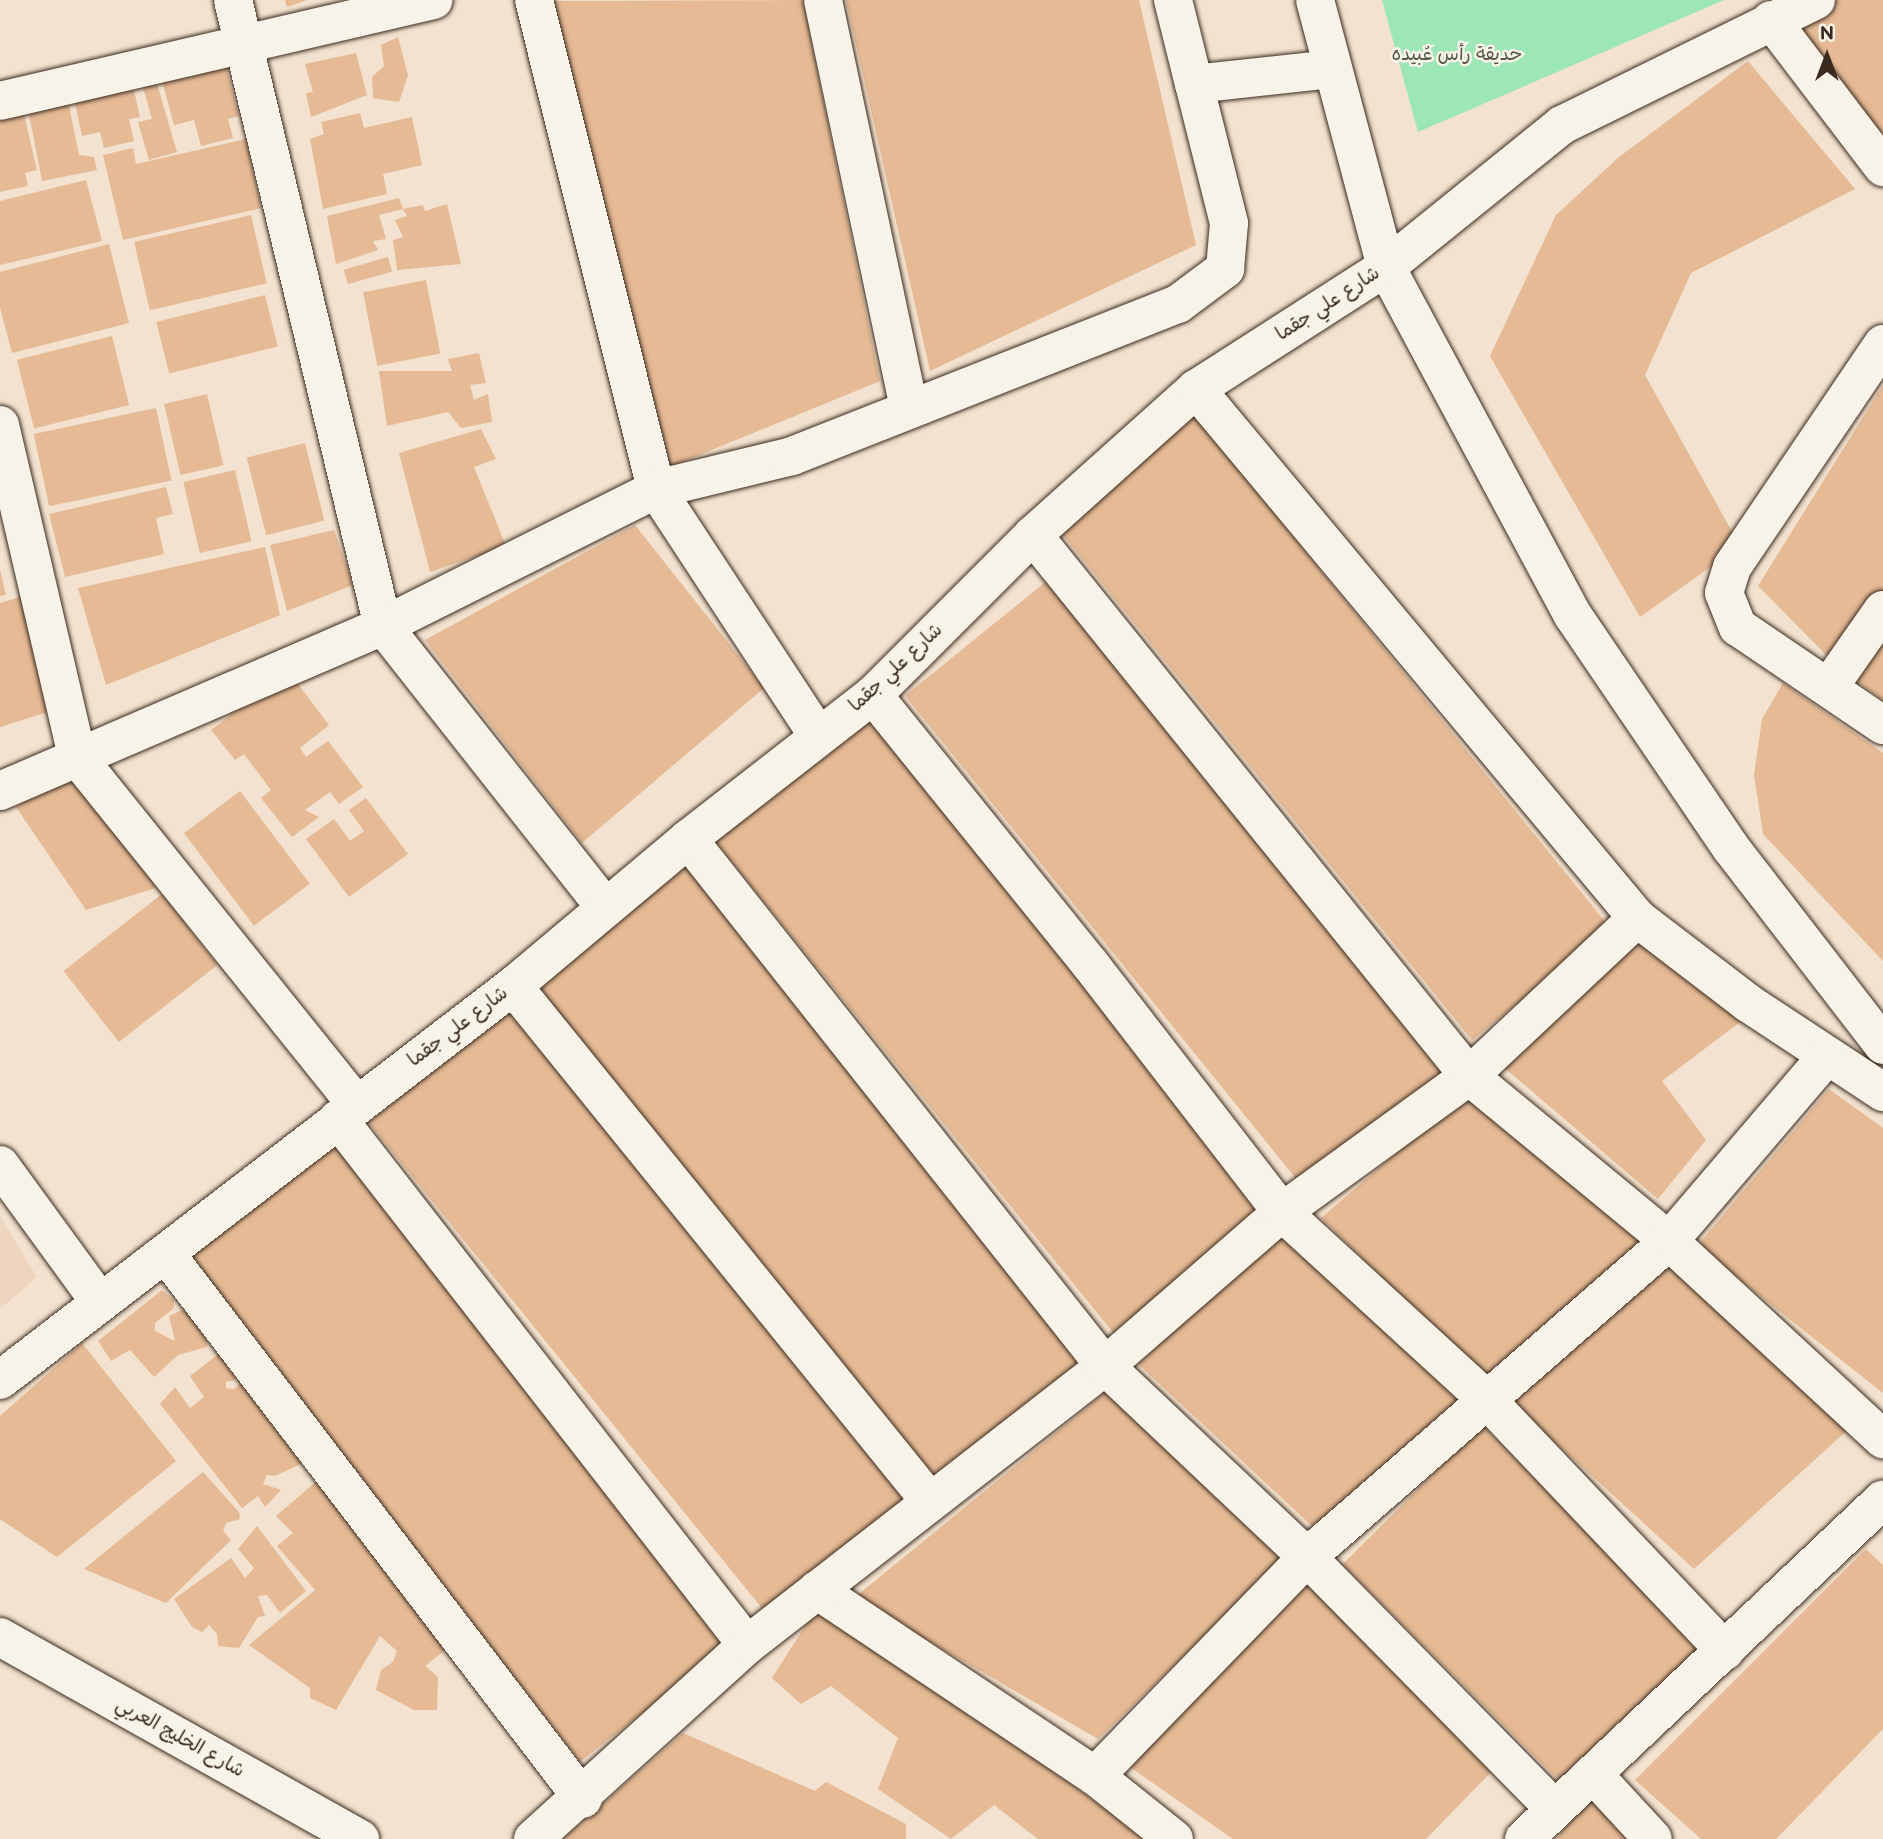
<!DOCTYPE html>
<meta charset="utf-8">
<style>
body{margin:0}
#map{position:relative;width:1883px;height:1839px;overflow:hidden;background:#f2e2cf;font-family:"Balsamiq Sans","Playpen Sans Arabic",sans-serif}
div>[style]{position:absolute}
.built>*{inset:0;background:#eed6be}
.green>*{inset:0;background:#9de6b5}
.building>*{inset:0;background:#e5ba95;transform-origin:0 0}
.roads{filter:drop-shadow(0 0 2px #3b2a1e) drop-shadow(0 0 2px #3b2a1e)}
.street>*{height:38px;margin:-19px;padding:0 19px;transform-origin:19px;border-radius:19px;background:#f7f3e8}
.secondary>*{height:38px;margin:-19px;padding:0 19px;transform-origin:19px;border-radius:19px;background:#f7f3e8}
span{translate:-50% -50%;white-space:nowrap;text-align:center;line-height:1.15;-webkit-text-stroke:5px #f7f3e8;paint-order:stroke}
.park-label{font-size:19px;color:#545944}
.street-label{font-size:19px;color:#3b2a1e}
.north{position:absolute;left:1792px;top:21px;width:70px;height:70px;-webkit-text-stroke:5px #f7f3e8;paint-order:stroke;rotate:0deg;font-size:19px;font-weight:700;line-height:28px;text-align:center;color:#3b2a1e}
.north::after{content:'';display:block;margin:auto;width:24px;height:32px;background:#3b2a1e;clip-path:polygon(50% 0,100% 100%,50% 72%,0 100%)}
</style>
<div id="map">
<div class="built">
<div style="clip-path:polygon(0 1216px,37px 1277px,0 1309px)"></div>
</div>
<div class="green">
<div style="clip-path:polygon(1382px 0,1724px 0,1418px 132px)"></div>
</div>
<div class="building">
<div style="clip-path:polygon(285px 0,307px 0,287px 7px)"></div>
<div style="clip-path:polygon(803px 0,880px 381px,668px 468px,552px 1px)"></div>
<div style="clip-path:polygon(846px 0,1139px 0,1196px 245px,930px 371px)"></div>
<div style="clip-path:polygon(1837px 0,1883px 0,1883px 138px,1783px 26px)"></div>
<div style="clip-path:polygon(398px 37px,408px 75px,399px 102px,373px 98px,372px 77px,384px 66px,381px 45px)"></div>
<div style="clip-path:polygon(356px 53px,367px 95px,311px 117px,306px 93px,313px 92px,305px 64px)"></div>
<div style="clip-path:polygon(224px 60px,239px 116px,228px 119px,233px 138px,201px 146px,194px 120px,174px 125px,161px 77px)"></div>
<div style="clip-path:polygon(1748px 61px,1855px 189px,1691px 273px,1645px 375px,1740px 546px,1640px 617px,1490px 356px,1556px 215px,1619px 157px)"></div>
<div style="clip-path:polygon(155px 77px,177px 152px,149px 160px,138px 122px,152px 119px,141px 81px)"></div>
<div style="clip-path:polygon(133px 86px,140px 117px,129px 119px,134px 141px,104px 148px,100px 132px,82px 136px,74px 99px)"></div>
<div style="clip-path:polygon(67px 96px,79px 155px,94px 157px,97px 170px,42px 181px,27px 104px)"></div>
<div style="clip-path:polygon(23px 110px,37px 170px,25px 173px,28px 186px,0 192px,0 115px)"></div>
<div style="clip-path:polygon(360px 113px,364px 128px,412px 117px,422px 165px,383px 174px,387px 194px,323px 209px,310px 139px,324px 134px,321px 122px)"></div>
<div style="clip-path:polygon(246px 139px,261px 208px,123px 240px,103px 155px,133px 148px,136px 164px)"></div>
<div style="clip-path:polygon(86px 180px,102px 241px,0 265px,0 201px)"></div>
<div style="clip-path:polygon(399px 198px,403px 209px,379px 215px,386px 239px,373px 241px,378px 250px,336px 264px,327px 216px)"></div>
<div style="clip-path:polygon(447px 204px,461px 264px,397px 270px,393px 240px,403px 237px,395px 220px,407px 216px,403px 209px,423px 205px,425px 211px)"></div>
<div style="left:251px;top:215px;width:70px;height:120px;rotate:77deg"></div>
<div style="clip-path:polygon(109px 244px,129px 323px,12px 353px,0 308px,0 272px)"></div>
<div style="left:388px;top:257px;width:15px;height:46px;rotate:74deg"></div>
<div style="left:426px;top:280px;width:75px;height:64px;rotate:79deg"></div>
<div style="left:265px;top:295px;width:53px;height:112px;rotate:76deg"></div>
<div style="left:112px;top:336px;width:71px;height:98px;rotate:76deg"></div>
<div style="clip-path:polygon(479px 353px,486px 383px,470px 385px,474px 400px,488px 394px,492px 422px,461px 428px,448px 412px,387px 426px,379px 371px,452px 371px,448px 359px)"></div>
<div style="clip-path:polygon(1883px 385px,1883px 594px,1835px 664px,1758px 586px)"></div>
<div style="left:207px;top:394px;width:73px;height:44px;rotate:77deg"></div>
<div style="left:156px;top:408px;width:74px;height:125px;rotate:78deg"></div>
<div style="left:1190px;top:409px;width:668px;height:178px;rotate:51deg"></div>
<div style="clip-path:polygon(481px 429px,496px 459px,474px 467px,506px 546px,430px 572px,399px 453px)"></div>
<div style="left:305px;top:443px;width:80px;height:60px;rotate:76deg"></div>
<div style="left:235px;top:470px;width:73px;height:53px;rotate:77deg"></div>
<div style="clip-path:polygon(166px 487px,173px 514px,156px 518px,164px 554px,65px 577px,49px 514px)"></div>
<div style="clip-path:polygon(635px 525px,764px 688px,582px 843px,425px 640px)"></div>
<div style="clip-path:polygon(334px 530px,353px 585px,287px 611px,270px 545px)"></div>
<div style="clip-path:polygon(265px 547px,280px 615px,106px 685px,78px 588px)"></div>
<div style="clip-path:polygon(0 570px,6px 595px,0 596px)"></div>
<div style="left:1048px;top:580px;width:636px;height:184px;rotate:51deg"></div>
<div style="clip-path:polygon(23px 596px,48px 712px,0 727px,0 603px)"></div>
<div style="clip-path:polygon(1883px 632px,1883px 700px,1852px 678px)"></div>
<div style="clip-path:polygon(288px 671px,329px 725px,300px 748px,306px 757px,328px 741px,363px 787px,339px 804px,330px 792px,305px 810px,319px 817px,292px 837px,261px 798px,271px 790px,244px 754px,235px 760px,211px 730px)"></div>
<div style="clip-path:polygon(1783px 683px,1883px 753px,1883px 961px,1763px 834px,1754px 775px,1762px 719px)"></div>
<div style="left:867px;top:711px;width:645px;height:200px;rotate:51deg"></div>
<div style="clip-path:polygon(77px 766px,159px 887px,86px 910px,16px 807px)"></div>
<div style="left:240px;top:791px;width:116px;height:70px;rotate:53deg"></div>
<div style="clip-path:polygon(366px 798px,408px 854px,349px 897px,306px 839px,334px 819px,350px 841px,364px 831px,349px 810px)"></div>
<div style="left:687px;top:859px;width:645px;height:206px;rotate:52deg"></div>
<div style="left:162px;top:894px;width:90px;height:125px;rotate:52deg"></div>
<div style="clip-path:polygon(1637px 943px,1748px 1016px,1662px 1081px,1706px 1140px,1658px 1199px,1500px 1064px)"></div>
<div style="left:510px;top:1008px;width:633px;height:182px;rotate:51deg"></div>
<div style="clip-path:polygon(1829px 1089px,1883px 1128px,1883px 1393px,1697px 1246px)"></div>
<div style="clip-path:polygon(1468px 1091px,1654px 1245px,1488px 1380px,1321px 1218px)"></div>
<div style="left:336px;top:1139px;width:641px;height:191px;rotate:52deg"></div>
<div style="clip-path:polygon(1283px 1230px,1469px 1404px,1314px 1528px,1138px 1364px)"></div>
<div style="clip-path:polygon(1670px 1264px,1852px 1426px,1694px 1569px,1512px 1403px)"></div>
<div style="clip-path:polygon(162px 1290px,174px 1300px,174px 1308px,155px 1323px,155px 1331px,175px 1341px,169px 1316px,188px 1307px,207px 1338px,207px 1347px,178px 1355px,154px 1377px,130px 1350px,111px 1361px,98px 1341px)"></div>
<div style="clip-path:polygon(82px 1343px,176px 1461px,57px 1557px,0 1519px,0 1416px)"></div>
<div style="clip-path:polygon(220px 1353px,234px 1365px,235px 1380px,226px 1382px,226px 1388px,234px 1389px,249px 1375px,277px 1409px,268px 1420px,303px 1463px,275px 1476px,267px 1475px,263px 1484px,281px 1490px,265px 1507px,258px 1496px,242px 1508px,160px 1404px,175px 1387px,190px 1408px,204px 1397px,190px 1376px)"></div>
<div style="clip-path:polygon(1107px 1391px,1287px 1555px,1098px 1739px,854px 1598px)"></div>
<div style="left:1482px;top:1425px;width:320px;height:197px;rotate:45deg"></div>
<div style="clip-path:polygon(203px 1472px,239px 1512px,240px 1519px,226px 1523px,223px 1531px,231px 1540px,166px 1603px,84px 1569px)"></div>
<div style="clip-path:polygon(326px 1473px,454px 1643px,425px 1666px,438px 1677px,437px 1710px,414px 1710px,376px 1690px,381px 1670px,393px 1662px,397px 1651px,380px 1636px,336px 1710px,310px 1698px,310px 1688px,249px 1645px,315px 1590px,277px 1546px,293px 1533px,276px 1516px)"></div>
<div style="clip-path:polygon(257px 1526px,306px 1591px,280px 1613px,267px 1595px,258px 1596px,265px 1616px,258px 1617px,239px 1648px,218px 1646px,217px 1634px,209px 1625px,202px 1632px,192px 1627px,174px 1599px,231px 1558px,245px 1578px,254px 1568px,238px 1549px)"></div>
<div style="clip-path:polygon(1866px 1549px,1883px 1565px,1883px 1729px,1776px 1839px,1701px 1839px,1635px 1780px)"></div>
<div style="clip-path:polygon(1310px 1575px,1494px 1769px,1426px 1839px,1233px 1839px,1127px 1765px)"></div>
<div style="clip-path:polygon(819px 1604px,1148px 1839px,1038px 1839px,994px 1805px,951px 1839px,878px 1789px,898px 1738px,831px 1686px,801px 1704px,772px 1678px)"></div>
<div style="clip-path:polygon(683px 1733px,815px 1791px,826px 1782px,906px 1824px,906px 1839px,563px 1839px)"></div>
<div style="clip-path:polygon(1594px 1795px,1633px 1839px,1556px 1839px)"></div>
</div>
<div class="roads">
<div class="street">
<div style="left:233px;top:0;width:644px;rotate:76.53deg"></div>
<div style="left:383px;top:626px;width:358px;rotate:51.7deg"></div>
<div style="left:534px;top:0;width:504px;rotate:75.99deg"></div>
<div style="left:656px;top:489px;width:293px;rotate:56.7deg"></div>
<div style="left:823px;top:0;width:418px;rotate:78.1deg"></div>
<div style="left:1173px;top:0;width:87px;rotate:76deg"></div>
<div style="left:1194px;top:84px;width:138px;rotate:-6.2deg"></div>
<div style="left:1315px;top:0;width:276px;rotate:75.1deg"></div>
<div style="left:1386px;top:267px;width:394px;rotate:61.8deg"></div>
<div style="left:1572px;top:614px;width:283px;rotate:55.8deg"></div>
<div style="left:1731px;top:848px;width:249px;rotate:52.3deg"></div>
<div style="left:1771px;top:20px;width:185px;rotate:52.7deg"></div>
<div style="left:0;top:101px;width:445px;rotate:-13.1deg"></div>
<div style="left:1883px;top:344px;width:269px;rotate:124.1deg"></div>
<div style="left:1732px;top:567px;width:27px;rotate:107deg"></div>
<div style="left:1724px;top:593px;width:37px;rotate:68deg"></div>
<div style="left:1738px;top:627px;width:175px;rotate:34.1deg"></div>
<div style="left:1196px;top:389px;width:689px;rotate:50.18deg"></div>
<div style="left:1637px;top:918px;width:140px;rotate:37.4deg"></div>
<div style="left:1748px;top:1003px;width:162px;rotate:33.4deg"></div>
<div style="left:0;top:425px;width:341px;rotate:76.9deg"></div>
<div style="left:77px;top:757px;width:447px;rotate:51.2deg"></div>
<div style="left:1033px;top:535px;width:695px;rotate:51.13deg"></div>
<div style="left:1469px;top:1076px;width:259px;rotate:39.5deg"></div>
<div style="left:1669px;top:1241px;width:292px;rotate:42.8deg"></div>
<div style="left:1829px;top:687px;width:94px;rotate:-55deg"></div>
<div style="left:873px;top:695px;width:346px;rotate:51.1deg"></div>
<div style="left:1090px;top:964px;width:314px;rotate:52.3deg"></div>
<div style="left:1282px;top:1212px;width:281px;rotate:42.5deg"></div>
<div style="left:1489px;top:1402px;width:343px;rotate:46.5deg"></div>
<div style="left:0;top:791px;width:417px;rotate:-23.3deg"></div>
<div style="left:383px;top:626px;width:305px;rotate:-26.6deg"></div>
<div style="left:656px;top:489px;width:140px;rotate:-13.6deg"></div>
<div style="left:792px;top:456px;width:415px;rotate:-21.5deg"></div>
<div style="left:1178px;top:304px;width:59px;rotate:-36.7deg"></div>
<div style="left:1225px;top:269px;width:46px;rotate:-85deg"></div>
<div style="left:1229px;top:223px;width:143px;rotate:-104.1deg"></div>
<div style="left:688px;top:839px;width:672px;rotate:51.65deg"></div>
<div style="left:1105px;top:1366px;width:278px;rotate:43.4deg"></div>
<div style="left:1307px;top:1557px;width:354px;rotate:45.5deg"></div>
<div style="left:513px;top:986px;width:661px;rotate:51.02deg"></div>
<div style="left:338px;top:1119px;width:666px;rotate:52.13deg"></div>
<div style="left:0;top:1165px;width:170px;rotate:53.9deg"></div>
<div style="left:166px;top:1254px;width:686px;rotate:52.58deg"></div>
<div style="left:0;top:1380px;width:647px;rotate:-37.53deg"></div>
<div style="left:513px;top:986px;width:229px;rotate:-40deg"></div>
<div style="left:688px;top:839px;width:234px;rotate:-37.9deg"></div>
<div style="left:873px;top:695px;width:226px;rotate:-45deg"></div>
<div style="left:1033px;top:535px;width:219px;rotate:-41.9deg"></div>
<div style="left:1196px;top:389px;width:226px;rotate:-32.7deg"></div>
<div style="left:1386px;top:267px;width:226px;rotate:-38.9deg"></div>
<div style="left:1562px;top:125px;width:283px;rotate:-26.2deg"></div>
<div style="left:817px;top:1590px;width:334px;rotate:33.8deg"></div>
<div style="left:1095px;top:1776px;width:101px;rotate:38.6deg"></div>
<div style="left:1593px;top:1774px;width:88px;rotate:47.3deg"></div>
<div style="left:1095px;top:1776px;width:305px;rotate:-45.9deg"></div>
<div style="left:1307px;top:1557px;width:481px;rotate:-41.1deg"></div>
<div style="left:1669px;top:1241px;width:243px;rotate:-49.5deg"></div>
<div style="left:533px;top:1839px;width:289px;rotate:-42.2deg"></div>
<div style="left:747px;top:1645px;width:454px;rotate:-37.9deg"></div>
<div style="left:1105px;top:1366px;width:235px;rotate:-41deg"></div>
<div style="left:1282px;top:1212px;width:231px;rotate:-36deg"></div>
<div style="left:1469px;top:1076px;width:231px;rotate:-43.2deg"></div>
<div style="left:1524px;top:1839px;width:494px;rotate:-43.4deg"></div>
</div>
<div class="secondary">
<div style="left:0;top:1637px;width:413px;rotate:29.3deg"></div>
</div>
</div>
<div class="park-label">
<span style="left:1457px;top:55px">حديقة رأس عُبيده</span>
</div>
<div class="street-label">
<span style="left:1328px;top:304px;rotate:-33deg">شارع علي جقما</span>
<span style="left:896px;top:668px;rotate:-43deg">شارع علي جقما</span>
<span style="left:458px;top:1027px;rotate:-37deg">شارع علي جقما</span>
<span style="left:180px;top:1738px;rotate:29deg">شارع الخليج العربي</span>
</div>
<div class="north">N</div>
</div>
